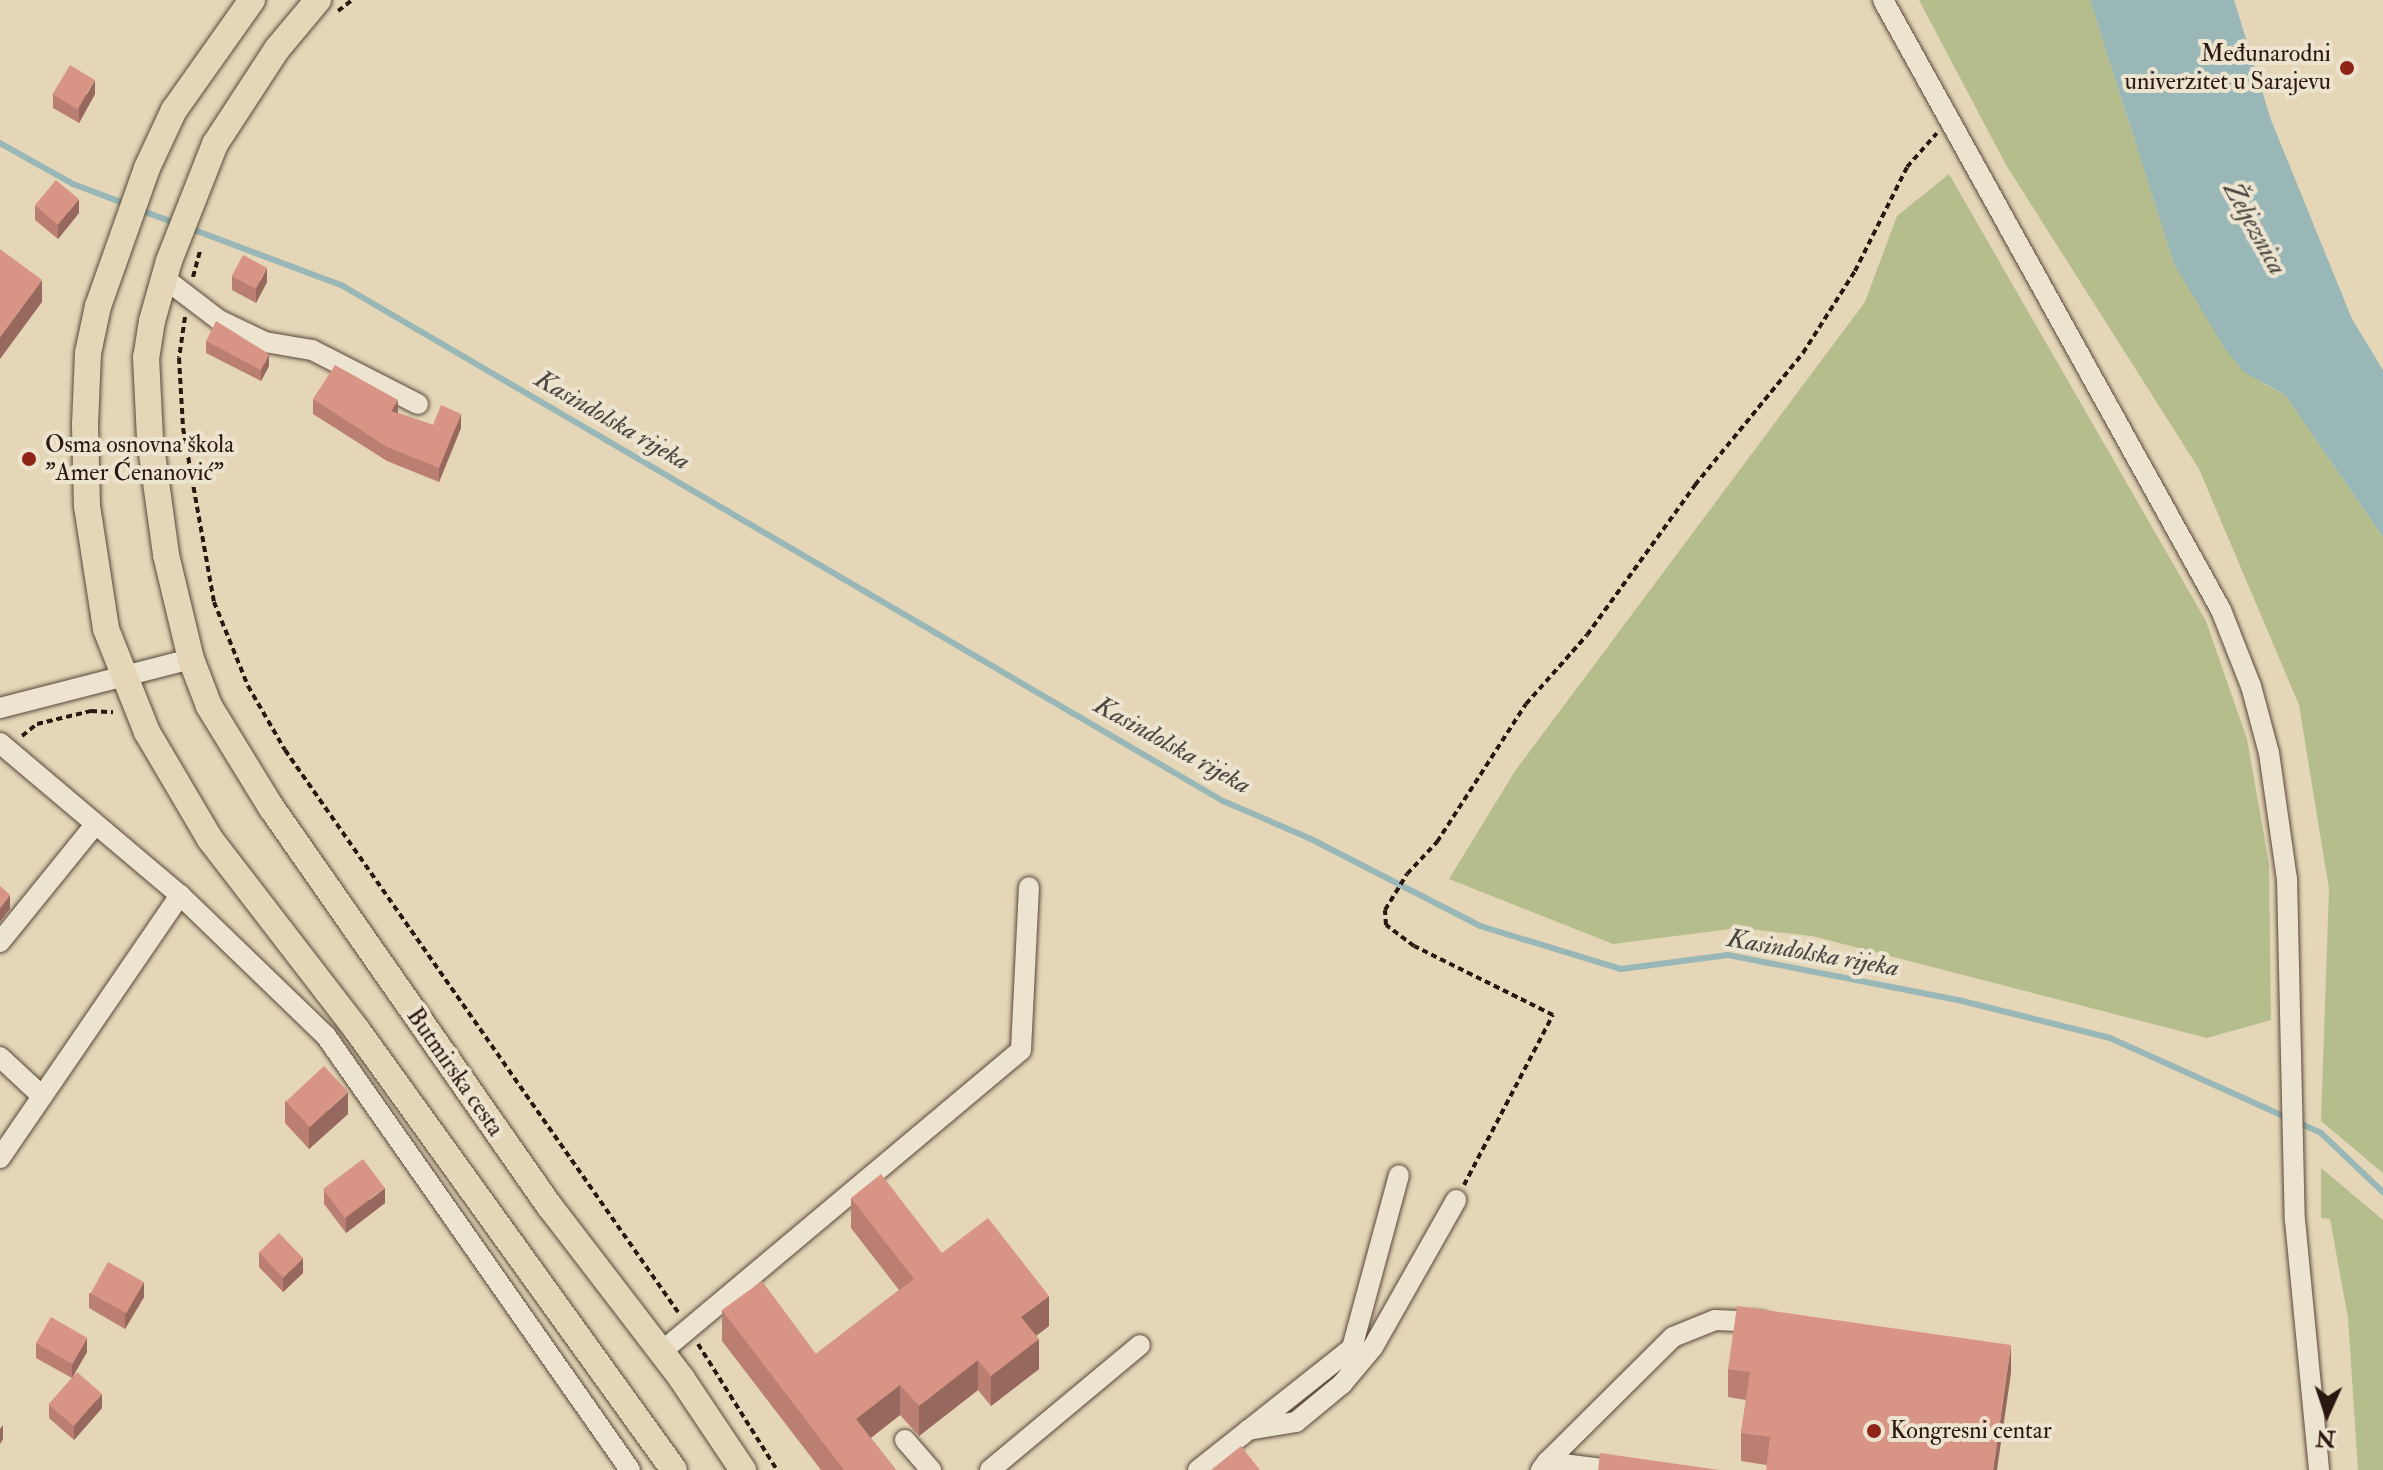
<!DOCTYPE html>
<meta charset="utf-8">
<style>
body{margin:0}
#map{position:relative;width:2383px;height:1470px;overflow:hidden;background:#e4d6b7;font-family:"IM FELL Double Pica",serif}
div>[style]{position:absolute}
.green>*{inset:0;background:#b6bd8d}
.water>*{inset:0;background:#98b7b6}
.stream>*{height:6px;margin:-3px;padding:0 3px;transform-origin:3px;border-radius:3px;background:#98b7b6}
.path>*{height:4px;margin-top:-2px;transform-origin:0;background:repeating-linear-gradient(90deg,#2a1710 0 6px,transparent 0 10px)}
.roads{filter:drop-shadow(0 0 2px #58473a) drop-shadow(0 0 2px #58473a)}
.minor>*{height:20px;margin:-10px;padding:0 10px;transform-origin:10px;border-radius:10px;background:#ede4d0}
.major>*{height:26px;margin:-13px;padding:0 13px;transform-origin:13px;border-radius:13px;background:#e4d6b7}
.wall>*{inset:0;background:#ba7f72}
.shaded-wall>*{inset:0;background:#97685d}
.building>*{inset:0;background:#d89485;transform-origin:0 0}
.dots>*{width:22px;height:22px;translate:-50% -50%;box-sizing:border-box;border:4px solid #ede4d0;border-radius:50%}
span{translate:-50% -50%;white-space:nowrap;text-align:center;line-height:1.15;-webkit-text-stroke:8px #ede4d0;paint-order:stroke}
.poi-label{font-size:24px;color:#2a1710}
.right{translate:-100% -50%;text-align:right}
.left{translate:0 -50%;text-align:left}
.street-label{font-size:24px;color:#2a1710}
.water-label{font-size:26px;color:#4b4742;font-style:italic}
.north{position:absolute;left:2287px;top:1374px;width:80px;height:80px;-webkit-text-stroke:6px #ede4d0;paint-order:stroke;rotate:183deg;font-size:22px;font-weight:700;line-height:32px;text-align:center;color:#2a1710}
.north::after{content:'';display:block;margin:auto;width:28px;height:36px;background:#2a1710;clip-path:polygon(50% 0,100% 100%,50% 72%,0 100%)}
</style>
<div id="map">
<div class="green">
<div style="clip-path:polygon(1919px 0,2090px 0,2174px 264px,2264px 384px,2285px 395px,2383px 537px,2383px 1173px,2321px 1121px,2329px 889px,2299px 705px,2199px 469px,2006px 165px)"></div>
<div style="clip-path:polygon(1949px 174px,2206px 621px,2247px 739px,2269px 864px,2271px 1020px,2207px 1038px,1812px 936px,1738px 928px,1613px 944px,1449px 879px,1515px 771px,1865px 302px,1897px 216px)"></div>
<div style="clip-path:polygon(2321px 1168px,2383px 1220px,2383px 1470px,2358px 1470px,2348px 1318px,2330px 1219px,2321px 1218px)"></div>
</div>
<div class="water">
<div style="clip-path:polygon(2090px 0,2234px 0,2271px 120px,2352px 319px,2383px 370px,2383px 537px,2285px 395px,2244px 372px,2225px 349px,2174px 264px)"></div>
</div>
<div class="stream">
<div style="left:0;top:143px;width:84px;rotate:29.3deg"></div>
<div style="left:73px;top:184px;width:57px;rotate:20.7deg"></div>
<div style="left:140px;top:210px;width:40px;rotate:20.2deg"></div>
<div style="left:189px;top:228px;width:165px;rotate:20.6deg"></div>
<div style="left:343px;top:286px;width:1020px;rotate:30.34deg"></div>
<div style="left:1223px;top:801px;width:94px;rotate:23.3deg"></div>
<div style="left:1309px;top:838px;width:192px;rotate:27.2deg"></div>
<div style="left:1480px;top:926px;width:147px;rotate:17deg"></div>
<div style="left:1621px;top:969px;width:108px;rotate:-7.5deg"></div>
<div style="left:1728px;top:955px;width:234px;rotate:11.1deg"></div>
<div style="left:1958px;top:1000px;width:157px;rotate:14deg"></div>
<div style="left:2110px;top:1038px;width:195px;rotate:24.2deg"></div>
<div style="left:2299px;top:1123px;width:24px;rotate:24deg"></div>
<div style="left:2321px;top:1133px;width:86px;rotate:43.6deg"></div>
</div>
<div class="path">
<div style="left:338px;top:11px;width:18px;rotate:-38deg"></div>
<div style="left:193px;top:277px;width:27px;rotate:-75deg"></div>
<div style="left:185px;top:317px;width:41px;rotate:98.3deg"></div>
<div style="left:179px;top:358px;width:70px;rotate:86.7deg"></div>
<div style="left:183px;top:428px;width:177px;rotate:79.9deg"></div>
<div style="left:214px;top:602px;width:91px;rotate:68deg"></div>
<div style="left:248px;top:686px;width:74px;rotate:60deg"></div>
<div style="left:285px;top:750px;width:686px;rotate:55.04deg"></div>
<div style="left:22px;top:736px;width:19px;rotate:-39deg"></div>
<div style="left:37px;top:724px;width:56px;rotate:-13.5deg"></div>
<div style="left:91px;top:711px;width:22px;rotate:3deg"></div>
<div style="left:1464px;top:1185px;width:192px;rotate:-62.4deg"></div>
<div style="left:1553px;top:1015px;width:155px;rotate:-153.6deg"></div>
<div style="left:1414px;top:946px;width:35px;rotate:-143deg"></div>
<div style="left:1386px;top:925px;width:15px;rotate:-94deg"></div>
<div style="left:1385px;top:910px;width:42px;rotate:-58.6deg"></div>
<div style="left:1407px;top:874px;width:44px;rotate:-46.8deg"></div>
<div style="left:1437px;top:842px;width:164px;rotate:-57.2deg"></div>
<div style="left:1526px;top:704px;width:92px;rotate:-48.5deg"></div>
<div style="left:1587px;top:635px;width:185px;rotate:-54.2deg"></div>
<div style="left:1695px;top:485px;width:171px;rotate:-50.7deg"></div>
<div style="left:1803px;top:353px;width:97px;rotate:-57.6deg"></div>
<div style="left:1855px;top:271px;width:116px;rotate:-63.4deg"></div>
<div style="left:1907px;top:167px;width:45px;rotate:-48.6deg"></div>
<div style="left:698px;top:1344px;width:149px;rotate:57.9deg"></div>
</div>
<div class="roads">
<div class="minor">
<div style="left:1883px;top:0;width:697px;rotate:61.01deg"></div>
<div style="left:2221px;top:610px;width:82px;rotate:68.5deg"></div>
<div style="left:2251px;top:686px;width:69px;rotate:75deg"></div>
<div style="left:2269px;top:753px;width:127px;rotate:81.9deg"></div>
<div style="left:2287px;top:879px;width:341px;rotate:88.7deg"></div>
<div style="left:2295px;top:1220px;width:251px;rotate:84.5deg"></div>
<div style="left:164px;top:278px;width:69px;rotate:37.4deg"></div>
<div style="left:219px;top:320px;width:51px;rotate:25.6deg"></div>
<div style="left:265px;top:342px;width:48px;rotate:9.7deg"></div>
<div style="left:312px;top:350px;width:119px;rotate:27deg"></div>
<div style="left:0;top:708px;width:197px;rotate:-14.4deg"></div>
<div style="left:0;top:743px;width:236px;rotate:40.2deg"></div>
<div style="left:180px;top:895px;width:203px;rotate:44deg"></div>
<div style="left:326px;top:1036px;width:530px;rotate:54.99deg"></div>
<div style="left:0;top:942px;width:149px;rotate:-51deg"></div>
<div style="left:0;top:1057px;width:57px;rotate:42.9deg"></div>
<div style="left:0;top:1158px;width:319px;rotate:-55.6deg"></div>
<div style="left:660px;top:1353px;width:471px;rotate:-40deg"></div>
<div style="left:1021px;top:1050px;width:163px;rotate:-87.2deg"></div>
<div style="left:1248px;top:1430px;width:49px;rotate:-9.5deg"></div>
<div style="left:1296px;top:1422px;width:60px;rotate:-39.6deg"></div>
<div style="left:1342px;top:1384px;width:48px;rotate:-50deg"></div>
<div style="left:1373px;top:1347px;width:169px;rotate:-60.5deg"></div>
<div style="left:905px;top:1440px;width:40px;rotate:49deg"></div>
<div style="left:1547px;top:1462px;width:177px;rotate:-44.8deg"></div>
<div style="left:1673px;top:1337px;width:45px;rotate:-22deg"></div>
<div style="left:1715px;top:1320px;width:47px;rotate:2.4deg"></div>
<div style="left:990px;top:1470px;width:195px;rotate:-39.8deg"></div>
<div style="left:1198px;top:1470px;width:196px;rotate:-38.4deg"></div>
<div style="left:1352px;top:1348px;width:179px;rotate:-74.8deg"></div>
<div style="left:1541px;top:1470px;width:10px;rotate:-53deg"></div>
<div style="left:1547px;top:1462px;width:64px;rotate:7.1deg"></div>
</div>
<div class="major">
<div style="left:252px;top:0;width:135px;rotate:125.3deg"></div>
<div style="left:174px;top:110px;width:64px;rotate:115deg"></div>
<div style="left:147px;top:168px;width:146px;rotate:109.5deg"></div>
<div style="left:98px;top:306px;width:48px;rotate:102deg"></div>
<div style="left:88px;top:353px;width:72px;rotate:92.4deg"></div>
<div style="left:85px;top:425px;width:81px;rotate:88.6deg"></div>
<div style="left:87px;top:506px;width:124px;rotate:81.2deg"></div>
<div style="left:106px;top:629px;width:111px;rotate:68.3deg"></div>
<div style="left:147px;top:732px;width:124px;rotate:59.5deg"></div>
<div style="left:210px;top:839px;width:241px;rotate:52.4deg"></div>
<div style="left:357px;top:1030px;width:542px;rotate:54.23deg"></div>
<div style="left:318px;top:0;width:64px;rotate:129.9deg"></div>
<div style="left:277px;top:49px;width:113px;rotate:123.1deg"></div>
<div style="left:215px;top:144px;width:126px;rotate:111.5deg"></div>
<div style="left:169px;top:261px;width:62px;rotate:105.8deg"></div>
<div style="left:152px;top:321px;width:36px;rotate:99deg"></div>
<div style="left:146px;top:357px;width:82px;rotate:87.2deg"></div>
<div style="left:150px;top:439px;width:117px;rotate:82.1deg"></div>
<div style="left:166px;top:555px;width:107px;rotate:76.5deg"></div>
<div style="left:191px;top:659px;width:50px;rotate:69deg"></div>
<div style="left:209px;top:706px;width:119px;rotate:58.5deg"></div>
<div style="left:271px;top:807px;width:489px;rotate:55.1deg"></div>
<div style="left:551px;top:1208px;width:215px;rotate:52.5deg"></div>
<div style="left:682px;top:1379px;width:110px;rotate:56.2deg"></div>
</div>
</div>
<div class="wall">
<div style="clip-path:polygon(53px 94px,95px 94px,79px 123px,53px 108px)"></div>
<div style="clip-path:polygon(35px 206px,79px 213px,58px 239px,35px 220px)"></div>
<div style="clip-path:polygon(232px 276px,267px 282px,256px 303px,232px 290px)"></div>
<div style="clip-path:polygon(206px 341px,269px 366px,261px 381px,206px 353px)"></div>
<div style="clip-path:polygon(313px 399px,398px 413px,433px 425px,461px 428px,439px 482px,387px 461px,313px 414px)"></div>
<div style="clip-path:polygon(285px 1101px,348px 1114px,309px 1149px,285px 1123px)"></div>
<div style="clip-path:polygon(324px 1190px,385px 1203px,346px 1233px,324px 1204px)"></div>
<div style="clip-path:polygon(851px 1198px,942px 1253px,1049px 1326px,1036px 1336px,1039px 1369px,991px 1406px,978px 1390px,919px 1436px,900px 1415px,871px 1438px,896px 1470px,821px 1470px,722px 1341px,722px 1310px,816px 1354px,899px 1290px,851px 1228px)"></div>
<div style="clip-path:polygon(259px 1252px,303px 1273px,283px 1292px,259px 1267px)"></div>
<div style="clip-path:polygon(89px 1293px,144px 1297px,125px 1329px,89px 1308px)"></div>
<div style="clip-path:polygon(36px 1343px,87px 1352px,73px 1376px,102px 1408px,74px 1440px,49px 1418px,49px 1404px,72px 1378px,36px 1358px)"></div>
<div style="clip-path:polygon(1728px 1369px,2011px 1373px,1766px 1465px,1741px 1461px,1741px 1433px,1746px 1400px,1728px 1397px)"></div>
</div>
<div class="shaded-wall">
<div style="clip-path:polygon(95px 80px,95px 94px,79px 123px,79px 108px)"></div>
<div style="clip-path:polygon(79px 199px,79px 213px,58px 239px,58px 225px)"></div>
<div style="clip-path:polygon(267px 268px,267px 282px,256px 303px,256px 289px)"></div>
<div style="clip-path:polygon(42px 280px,42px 302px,0 359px,0 337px)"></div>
<div style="clip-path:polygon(269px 354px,269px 366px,261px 381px,261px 370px)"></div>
<div style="clip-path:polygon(398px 400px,398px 415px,391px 411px)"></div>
<div style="clip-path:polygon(461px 414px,461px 428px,439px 482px,439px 468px)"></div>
<div style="clip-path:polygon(10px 895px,10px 909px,0 922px,0 908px)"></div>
<div style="clip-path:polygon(348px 1092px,348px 1114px,309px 1149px,309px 1128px)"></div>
<div style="clip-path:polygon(385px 1188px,385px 1203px,346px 1233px,346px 1218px)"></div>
<div style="clip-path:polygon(303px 1258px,303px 1273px,283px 1292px,283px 1278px)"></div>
<div style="clip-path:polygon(144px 1282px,144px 1297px,125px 1329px,125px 1314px)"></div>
<div style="clip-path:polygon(1049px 1296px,1049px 1326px,1021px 1347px,1021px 1317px)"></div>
<div style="clip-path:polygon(87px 1338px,87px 1352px,72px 1378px,72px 1364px)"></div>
<div style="clip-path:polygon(1039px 1339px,1039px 1369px,991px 1406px,991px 1376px)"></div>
<div style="clip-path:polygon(2011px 1345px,2011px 1373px,1997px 1470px,1993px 1470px)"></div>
<div style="clip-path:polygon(978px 1360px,978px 1390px,919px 1436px,919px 1406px)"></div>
<div style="clip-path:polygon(900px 1385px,900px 1415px,856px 1449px,856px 1419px)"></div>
<div style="clip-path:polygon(102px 1394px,102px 1408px,74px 1440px,74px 1426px)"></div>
<div style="clip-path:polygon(3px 1425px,3px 1439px,0 1444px,0 1429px)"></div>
</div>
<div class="building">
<div style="left:70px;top:65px;width:29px;height:34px;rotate:31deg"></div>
<div style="left:56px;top:180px;width:30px;height:33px;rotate:40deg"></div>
<div style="clip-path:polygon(0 249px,42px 280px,0 337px)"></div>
<div style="left:243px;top:255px;width:27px;height:24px;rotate:28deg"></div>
<div style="clip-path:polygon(216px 321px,269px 354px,261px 370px,206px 341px)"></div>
<div style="clip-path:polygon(335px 365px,398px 400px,391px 411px,433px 425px,441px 405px,461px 414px,439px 468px,387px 447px,313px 399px)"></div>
<div style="clip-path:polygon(0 886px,10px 895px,0 908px)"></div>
<div style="left:324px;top:1066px;width:35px;height:52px;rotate:47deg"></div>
<div style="left:363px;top:1159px;width:36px;height:50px;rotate:53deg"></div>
<div style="clip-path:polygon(881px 1174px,942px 1253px,988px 1218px,1049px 1296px,1021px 1317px,1039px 1339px,991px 1376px,978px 1360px,919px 1406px,900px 1385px,856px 1419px,896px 1470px,844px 1470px,722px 1310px,762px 1281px,816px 1354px,914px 1279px,851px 1198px)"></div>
<div style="left:279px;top:1233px;width:35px;height:28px;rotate:46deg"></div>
<div style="left:108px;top:1262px;width:41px;height:36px;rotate:29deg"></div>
<div style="clip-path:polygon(1737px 1306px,2011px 1345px,1993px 1470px,1766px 1470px,1770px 1437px,1741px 1433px,1750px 1372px,1728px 1369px)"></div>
<div style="left:51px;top:1317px;width:42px;height:30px;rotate:30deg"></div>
<div style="left:77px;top:1372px;width:33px;height:43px;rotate:41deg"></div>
<div style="clip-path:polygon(1241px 1446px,1260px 1470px,1211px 1470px)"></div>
<div style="clip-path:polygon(1600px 1453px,1719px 1470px,1598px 1470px)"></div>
</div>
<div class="dots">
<div style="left:2347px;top:68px;background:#8f2418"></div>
<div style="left:29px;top:459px;background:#8f2418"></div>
<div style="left:1874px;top:1431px;background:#8f2418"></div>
</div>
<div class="poi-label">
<span class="right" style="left:2331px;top:68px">Međunarodni<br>univerzitet u Sarajevu</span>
<span class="left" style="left:45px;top:459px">Osma osnovna škola<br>"Amer Ćenanović"</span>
<span class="left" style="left:1890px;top:1431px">Kongresni centar</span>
</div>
<div class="street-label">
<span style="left:455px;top:1072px;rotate:55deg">Butmirska cesta</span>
</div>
<div class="water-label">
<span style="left:2254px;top:229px;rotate:61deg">Željeznica</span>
<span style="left:612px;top:421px;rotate:30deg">Kasindolska rijeka</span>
<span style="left:1172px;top:746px;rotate:29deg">Kasindolska rijeka</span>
<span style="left:1813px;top:954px;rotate:10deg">Kasindolska rijeka</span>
</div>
<div class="north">N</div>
</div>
